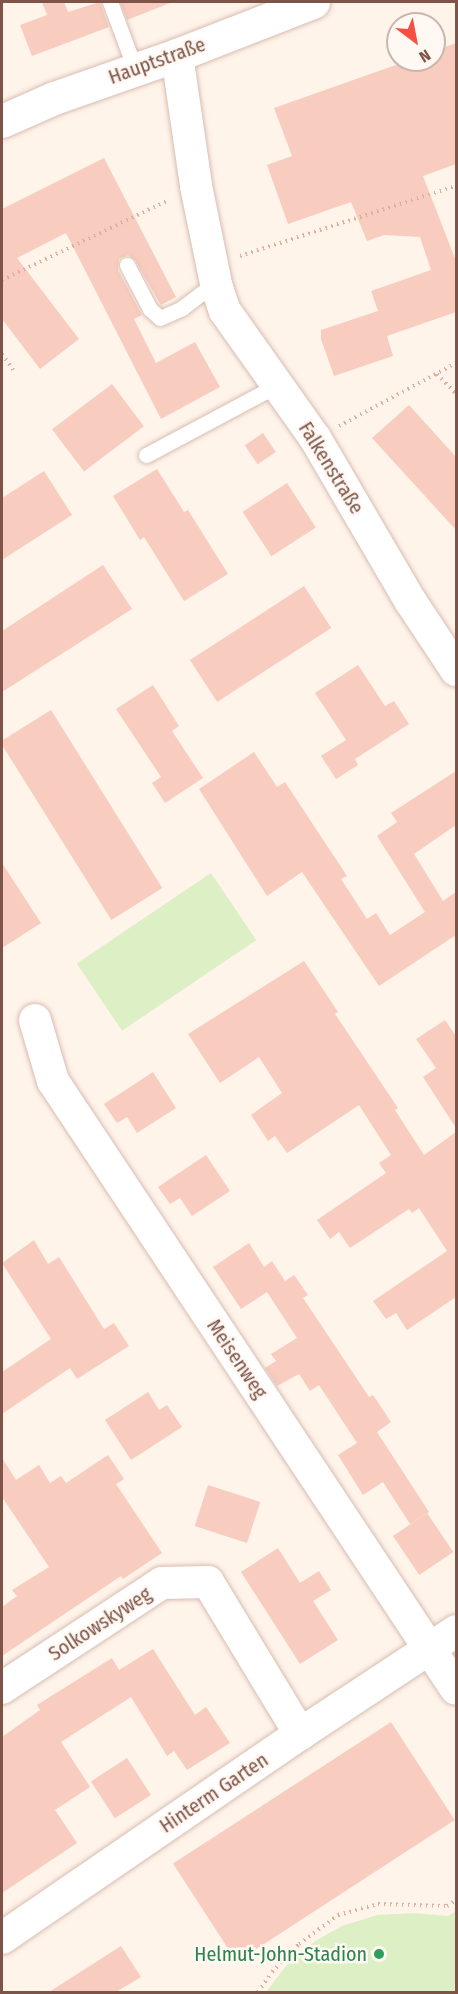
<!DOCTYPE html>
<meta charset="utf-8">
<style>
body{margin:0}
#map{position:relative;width:458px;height:1994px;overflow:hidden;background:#fff4ea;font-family:"Fira Sans Condensed",sans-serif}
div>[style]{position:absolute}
.green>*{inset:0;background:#dcefc5;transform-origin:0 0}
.building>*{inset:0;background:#f8ccbe;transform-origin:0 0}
.path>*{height:4px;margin-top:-2px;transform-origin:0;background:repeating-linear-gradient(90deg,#deafa0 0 1.5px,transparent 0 6px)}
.roads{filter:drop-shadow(0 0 2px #d8bdb2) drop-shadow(0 0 2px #d8bdb2)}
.lane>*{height:15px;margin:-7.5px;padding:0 7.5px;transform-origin:7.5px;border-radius:7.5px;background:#fff}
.street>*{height:32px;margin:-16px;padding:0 16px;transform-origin:16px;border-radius:16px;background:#fff}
.secondary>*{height:33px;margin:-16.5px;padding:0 16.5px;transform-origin:16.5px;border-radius:16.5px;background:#fff}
.dots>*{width:16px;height:16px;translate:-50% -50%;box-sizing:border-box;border:3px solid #fff8f3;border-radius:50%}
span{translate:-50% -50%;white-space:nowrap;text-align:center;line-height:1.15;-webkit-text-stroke:5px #fff8f3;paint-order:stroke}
.street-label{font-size:20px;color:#7e5448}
.leisure-label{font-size:20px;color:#27864d}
.right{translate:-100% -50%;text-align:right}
.frame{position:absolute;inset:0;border:3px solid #7e5448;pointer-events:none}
.north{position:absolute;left:386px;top:12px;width:60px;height:60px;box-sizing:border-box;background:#fff8f3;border:2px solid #cbb6af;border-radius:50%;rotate:148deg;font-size:16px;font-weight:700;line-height:24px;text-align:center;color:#7e5448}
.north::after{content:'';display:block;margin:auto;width:21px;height:27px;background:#f65042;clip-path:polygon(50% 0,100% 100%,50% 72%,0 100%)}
</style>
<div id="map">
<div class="green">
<div style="left:211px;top:873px;width:81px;height:162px;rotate:56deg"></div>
<div style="clip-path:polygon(456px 1911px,456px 1992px,266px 1992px,286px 1966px,315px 1941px,342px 1926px,377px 1915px,414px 1913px,448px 1916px)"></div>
</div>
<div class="building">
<div style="clip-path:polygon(42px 2px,64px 2px,68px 12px,100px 2px,109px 27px,32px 56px,20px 25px,47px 15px)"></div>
<div style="clip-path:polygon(120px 2px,170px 2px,170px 3px,127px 20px)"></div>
<div style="clip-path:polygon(456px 43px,456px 164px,423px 176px,456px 261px,456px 312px,387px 336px,393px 356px,334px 376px,321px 339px,321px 330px,378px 311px,371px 291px,431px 270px,420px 237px,384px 235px,367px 241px,351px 202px,288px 224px,267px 165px,292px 156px,274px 108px,410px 60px,434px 60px,434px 51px)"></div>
<div style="clip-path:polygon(104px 158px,176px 297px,161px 305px,135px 260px,128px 255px,119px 259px,118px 270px,142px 315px,134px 319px,156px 363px,195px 342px,220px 387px,161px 419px,66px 233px,17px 258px,79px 339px,40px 369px,2px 319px,2px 209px)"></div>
<div style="left:112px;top:384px;width:53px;height:75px;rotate:53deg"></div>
<div style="clip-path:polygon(409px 405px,456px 457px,456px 530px,372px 438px)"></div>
<div style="left:263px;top:433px;width:23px;height:22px;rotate:56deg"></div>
<div style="clip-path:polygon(157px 469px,184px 512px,188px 510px,228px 574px,184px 601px,144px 537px,140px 540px,113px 496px)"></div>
<div style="clip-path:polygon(44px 471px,72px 515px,2px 560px,2px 498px)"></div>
<div style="left:287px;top:483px;width:53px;height:53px;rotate:57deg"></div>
<div style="clip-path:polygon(103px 565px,132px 609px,2px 692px,2px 631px)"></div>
<div style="left:304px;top:586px;width:50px;height:136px;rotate:57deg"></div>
<div style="clip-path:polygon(358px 665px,385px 706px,394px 701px,409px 724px,355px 759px,358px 765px,336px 779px,321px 756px,346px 740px,315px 693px)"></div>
<div style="clip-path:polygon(153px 685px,179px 726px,172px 731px,203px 778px,165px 803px,152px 783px,161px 777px,116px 709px)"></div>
<div style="left:51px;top:710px;width:210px;height:60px;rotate:58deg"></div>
<div style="clip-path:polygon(254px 752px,277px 787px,285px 782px,347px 876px,341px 879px,367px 919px,376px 913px,390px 935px,425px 912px,377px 836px,397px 822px,391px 813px,456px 771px,456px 825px,414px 854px,443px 901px,456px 892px,456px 935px,379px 986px,302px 872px,267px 896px,199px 789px)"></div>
<div style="clip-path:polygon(2px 863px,41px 923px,2px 948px)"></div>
<div style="clip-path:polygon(304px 961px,338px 1012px,335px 1014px,398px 1108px,395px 1110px,424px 1155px,456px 1132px,456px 1297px,407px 1330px,396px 1313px,386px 1319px,373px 1301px,447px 1251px,419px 1208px,412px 1213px,409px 1209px,350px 1248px,339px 1232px,330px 1239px,317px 1220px,386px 1173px,379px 1163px,391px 1155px,359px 1105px,287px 1153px,275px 1136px,268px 1141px,251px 1115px,282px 1093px,259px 1057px,220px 1083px,188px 1034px)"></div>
<div style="clip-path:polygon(445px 1020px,456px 1036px,456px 1128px,423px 1077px,436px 1068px,416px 1039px)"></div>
<div style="clip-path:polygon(153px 1072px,176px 1108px,137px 1133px,127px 1117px,117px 1123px,104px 1104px)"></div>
<div style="clip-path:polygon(206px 1155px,230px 1191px,192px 1216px,180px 1198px,170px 1204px,158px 1187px)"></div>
<div style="clip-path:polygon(34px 1240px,48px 1264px,59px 1257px,104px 1329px,114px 1323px,129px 1346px,77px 1379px,70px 1368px,2px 1414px,2px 1372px,51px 1339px,2px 1263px)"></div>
<div style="clip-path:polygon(249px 1243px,264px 1267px,272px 1261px,285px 1281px,294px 1275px,308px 1295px,303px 1298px,369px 1397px,373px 1395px,391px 1422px,377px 1432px,429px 1512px,410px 1524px,383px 1482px,363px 1495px,338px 1455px,357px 1443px,319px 1385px,310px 1391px,299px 1374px,277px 1386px,265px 1368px,276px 1361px,271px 1354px,297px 1338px,267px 1292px,241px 1309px,213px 1267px)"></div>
<div style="clip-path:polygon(148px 1392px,159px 1410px,167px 1405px,182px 1427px,131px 1460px,105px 1420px)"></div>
<div style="clip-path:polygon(108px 1455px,124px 1479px,116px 1484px,162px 1553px,123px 1579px,121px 1576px,2px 1656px,2px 1607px,17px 1596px,12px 1590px,49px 1567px,2px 1497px,2px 1458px,16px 1480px,39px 1465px,50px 1483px,61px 1476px,66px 1483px)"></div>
<div style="left:208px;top:1485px;width:55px;height:43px;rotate:18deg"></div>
<div style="left:427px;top:1513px;width:47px;height:41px;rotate:56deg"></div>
<div style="clip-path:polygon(278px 1548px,300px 1583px,319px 1571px,331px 1590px,313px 1601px,338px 1640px,300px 1664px,241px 1572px)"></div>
<div style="clip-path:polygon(153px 1649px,195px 1715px,206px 1707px,230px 1743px,187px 1770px,174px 1751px,167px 1756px,131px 1697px,61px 1742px,90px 1787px,55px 1810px,77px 1843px,2px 1893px,2px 1737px,40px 1710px,37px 1705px,112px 1658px,119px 1670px)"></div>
<div style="left:391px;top:1722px;width:117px;height:260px;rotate:57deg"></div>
<div style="left:127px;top:1758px;width:44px;height:43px;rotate:57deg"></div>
<div style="clip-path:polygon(121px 1946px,141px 1977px,116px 1992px,49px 1992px)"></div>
</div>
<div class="path">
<div style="left:240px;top:256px;width:227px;rotate:-18deg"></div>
<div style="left:2px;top:280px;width:185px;rotate:-25.6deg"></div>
<div style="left:2px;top:354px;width:21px;rotate:55deg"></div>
<div style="left:437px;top:374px;width:28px;rotate:46deg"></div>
<div style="left:339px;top:426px;width:133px;rotate:-28.3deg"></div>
<div style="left:258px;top:1992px;width:24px;rotate:-55deg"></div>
<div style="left:272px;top:1972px;width:39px;rotate:-46deg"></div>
<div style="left:299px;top:1944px;width:49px;rotate:-36.6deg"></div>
<div style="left:338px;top:1915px;width:41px;rotate:-15.4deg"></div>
<div style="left:378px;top:1904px;width:69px;rotate:1.7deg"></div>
<div style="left:447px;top:1906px;width:11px;rotate:-34deg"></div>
</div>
<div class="roads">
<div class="lane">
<div style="left:110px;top:2px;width:72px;rotate:69.5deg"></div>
<div style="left:127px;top:265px;width:50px;rotate:62.4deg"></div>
<div style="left:150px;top:309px;width:13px;rotate:42deg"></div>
<div style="left:160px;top:318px;width:24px;rotate:-24deg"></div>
<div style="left:182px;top:308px;width:43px;rotate:-37.4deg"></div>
<div style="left:146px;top:455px;width:149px;rotate:-28.1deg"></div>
</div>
<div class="street">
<div style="left:177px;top:55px;width:132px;rotate:81.7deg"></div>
<div style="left:196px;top:186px;width:104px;rotate:78.4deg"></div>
<div style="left:217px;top:288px;width:24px;rotate:71deg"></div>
<div style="left:225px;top:311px;width:156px;rotate:54.7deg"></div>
<div style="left:315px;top:438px;width:190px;rotate:59.7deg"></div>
<div style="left:411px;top:602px;width:82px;rotate:56.5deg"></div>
<div style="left:35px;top:1020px;width:64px;rotate:73.6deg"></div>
<div style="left:53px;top:1081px;width:729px;rotate:56.46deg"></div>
<div style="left:2px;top:1688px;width:191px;rotate:-33.3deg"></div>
<div style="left:162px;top:1583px;width:46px;rotate:-1.2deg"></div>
<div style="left:208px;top:1582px;width:178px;rotate:58.8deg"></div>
<div style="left:2px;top:1938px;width:361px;rotate:-34.4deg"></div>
<div style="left:300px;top:1734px;width:187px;rotate:-33.4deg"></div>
</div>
<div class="secondary">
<div style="left:2px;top:121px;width:57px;rotate:-23.9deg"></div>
<div style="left:54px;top:98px;width:130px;rotate:-19.3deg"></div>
<div style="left:177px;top:55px;width:146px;rotate:-21.3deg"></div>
</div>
</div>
<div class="dots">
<div style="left:379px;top:1954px;background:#2e9e5b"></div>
</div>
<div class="street-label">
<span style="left:157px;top:61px;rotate:-20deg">Hauptstraße</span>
<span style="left:331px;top:468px;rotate:58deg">Falkenstraße</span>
<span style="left:237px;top:1359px;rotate:56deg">Meisenweg</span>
<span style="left:100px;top:1624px;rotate:-33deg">Solkowskyweg</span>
<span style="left:214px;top:1793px;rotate:-34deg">Hinterm Garten</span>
</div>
<div class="leisure-label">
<span class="right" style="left:367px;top:1954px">Helmut-John-Stadion</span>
</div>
<div class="frame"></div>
<div class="north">N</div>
</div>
